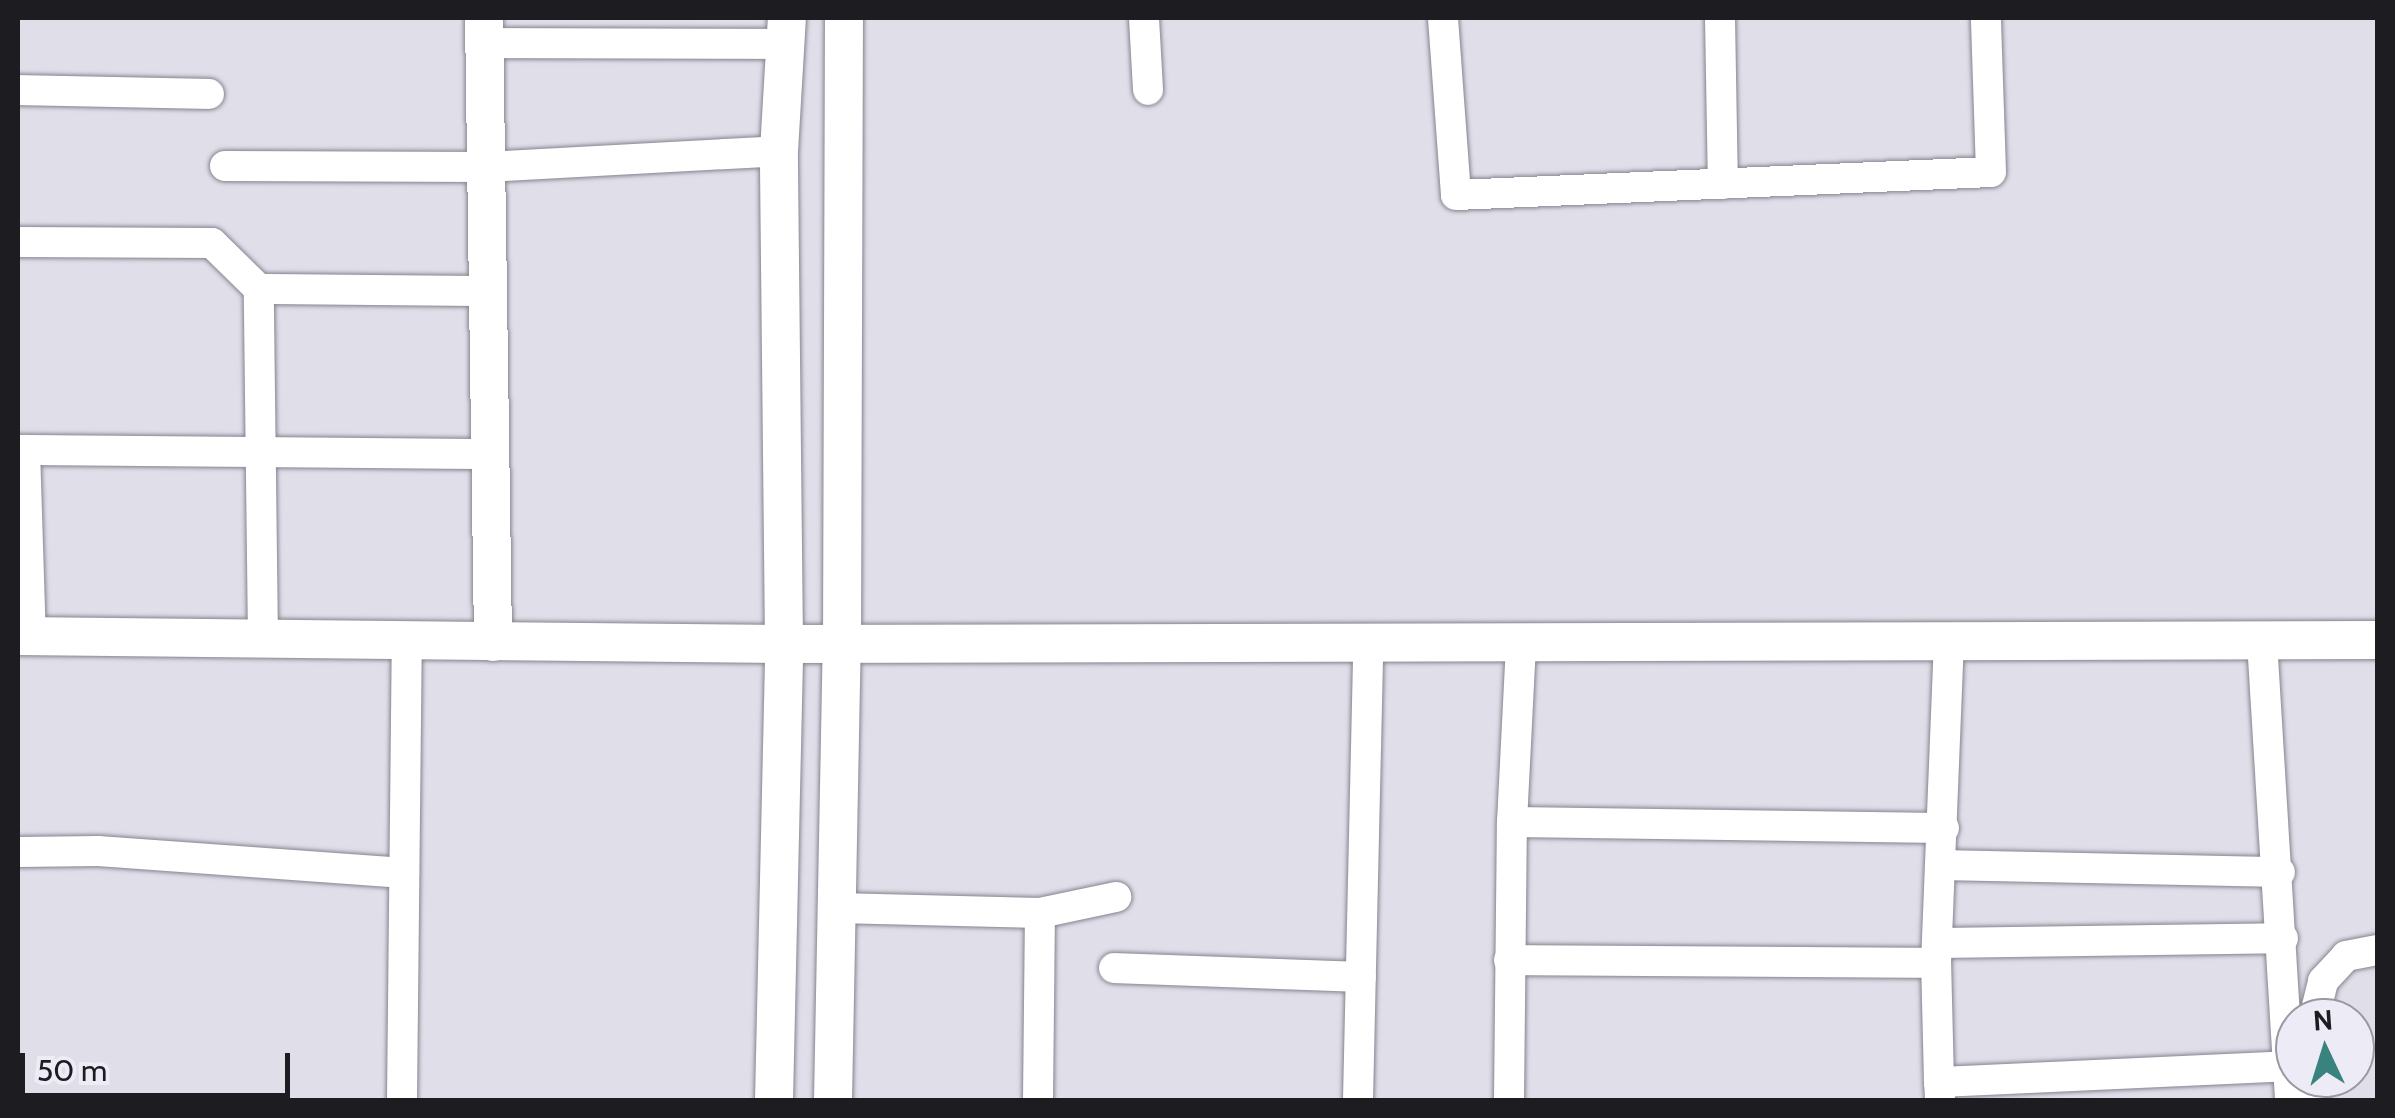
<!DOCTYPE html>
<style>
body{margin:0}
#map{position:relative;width:2395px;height:1118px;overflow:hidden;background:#e0dee9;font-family:Cabin,sans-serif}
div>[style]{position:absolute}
.roads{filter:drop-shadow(0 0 2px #85848e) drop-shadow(0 0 2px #85848e)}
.minor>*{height:30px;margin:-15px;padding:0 15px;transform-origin:15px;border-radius:15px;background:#fff}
.tertiary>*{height:38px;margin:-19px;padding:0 19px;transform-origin:19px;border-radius:19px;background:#fff}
span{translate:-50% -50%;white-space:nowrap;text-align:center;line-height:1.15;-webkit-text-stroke:8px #edebf6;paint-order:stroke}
.frame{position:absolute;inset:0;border:20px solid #1d1c20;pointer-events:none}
.north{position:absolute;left:2275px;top:998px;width:100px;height:100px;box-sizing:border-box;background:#edebf6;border:2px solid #9a98a0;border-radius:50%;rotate:356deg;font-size:28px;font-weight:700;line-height:40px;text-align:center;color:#1d1c20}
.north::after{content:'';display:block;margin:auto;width:35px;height:45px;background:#3a827e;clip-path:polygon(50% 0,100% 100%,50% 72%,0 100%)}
.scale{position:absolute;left:20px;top:1053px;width:270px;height:45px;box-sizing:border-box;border:5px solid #1d1c20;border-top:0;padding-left:12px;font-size:30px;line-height:35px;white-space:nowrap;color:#1d1c20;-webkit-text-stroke:8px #edebf6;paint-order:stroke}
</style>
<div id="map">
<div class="roads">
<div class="minor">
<div style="left:1144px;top:18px;width:72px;rotate:86.8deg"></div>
<div style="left:1443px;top:18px;width:177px;rotate:85.8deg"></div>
<div style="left:1456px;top:195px;width:535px;rotate:-2.46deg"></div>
<div style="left:1991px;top:172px;width:154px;rotate:-91.9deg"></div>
<div style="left:1720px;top:18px;width:166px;rotate:89deg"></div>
<div style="left:484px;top:43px;width:303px;rotate:0.2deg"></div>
<div style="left:18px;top:90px;width:191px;rotate:1.2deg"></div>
<div style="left:225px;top:166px;width:261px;rotate:0.2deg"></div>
<div style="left:486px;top:167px;width:293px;rotate:-3.1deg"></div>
<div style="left:18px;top:242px;width:194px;rotate:0.3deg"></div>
<div style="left:212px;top:243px;width:66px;rotate:44.4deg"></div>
<div style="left:18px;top:450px;width:472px;rotate:0.5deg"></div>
<div style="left:25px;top:450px;width:187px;rotate:88.2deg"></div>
<div style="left:263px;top:640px;width:351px;rotate:-90.7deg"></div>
<div style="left:259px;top:289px;width:229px;rotate:0.5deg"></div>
<div style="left:2262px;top:641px;width:460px;rotate:86.5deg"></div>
<div style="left:1512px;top:822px;width:432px;rotate:0.8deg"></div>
<div style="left:18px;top:852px;width:80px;rotate:-0.7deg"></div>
<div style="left:98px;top:851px;width:307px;rotate:4.1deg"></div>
<div style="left:1943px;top:865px;width:337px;rotate:1.2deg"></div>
<div style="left:837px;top:908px;width:203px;rotate:1.4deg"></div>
<div style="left:1040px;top:913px;width:78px;rotate:-11.9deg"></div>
<div style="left:1937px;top:943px;width:346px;rotate:-0.8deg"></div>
<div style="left:1509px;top:960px;width:427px;rotate:0.4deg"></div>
<div style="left:1114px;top:968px;width:247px;rotate:2.1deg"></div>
<div style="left:2314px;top:1018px;width:38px;rotate:-76deg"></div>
<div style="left:2323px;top:981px;width:34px;rotate:-47deg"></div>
<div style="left:2346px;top:956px;width:33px;rotate:-11deg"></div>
<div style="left:2314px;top:1078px;width:22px;rotate:87deg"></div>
<div style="left:1939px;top:1082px;width:119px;rotate:-91.4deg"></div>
<div style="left:1936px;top:963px;width:322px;rotate:-87.7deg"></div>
<div style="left:1940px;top:1099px;width:17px;rotate:-93deg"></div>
<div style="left:1939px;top:1082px;width:350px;rotate:-2.6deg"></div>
<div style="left:402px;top:1100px;width:459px;rotate:-89.4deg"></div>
<div style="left:1038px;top:1100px;width:187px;rotate:-89.4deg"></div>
<div style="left:1358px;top:1100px;width:457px;rotate:-88.7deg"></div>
<div style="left:1509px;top:1100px;width:278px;rotate:-89.4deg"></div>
<div style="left:1512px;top:822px;width:180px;rotate:-87.1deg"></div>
</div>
<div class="tertiary">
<div style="left:484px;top:18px;width:624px;rotate:89.17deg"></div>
<div style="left:18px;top:636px;width:766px;rotate:0.6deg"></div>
<div style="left:784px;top:644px;width:1594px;rotate:-0.14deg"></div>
<div style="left:774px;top:1100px;width:456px;rotate:-88.7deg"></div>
<div style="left:784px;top:644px;width:493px;rotate:-90.6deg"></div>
<div style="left:779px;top:151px;width:133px;rotate:-86.6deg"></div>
<div style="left:833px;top:1100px;width:456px;rotate:-88.9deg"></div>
<div style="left:842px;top:644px;width:626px;rotate:-89.82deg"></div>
</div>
</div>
<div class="frame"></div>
<div class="north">N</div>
<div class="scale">50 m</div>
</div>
